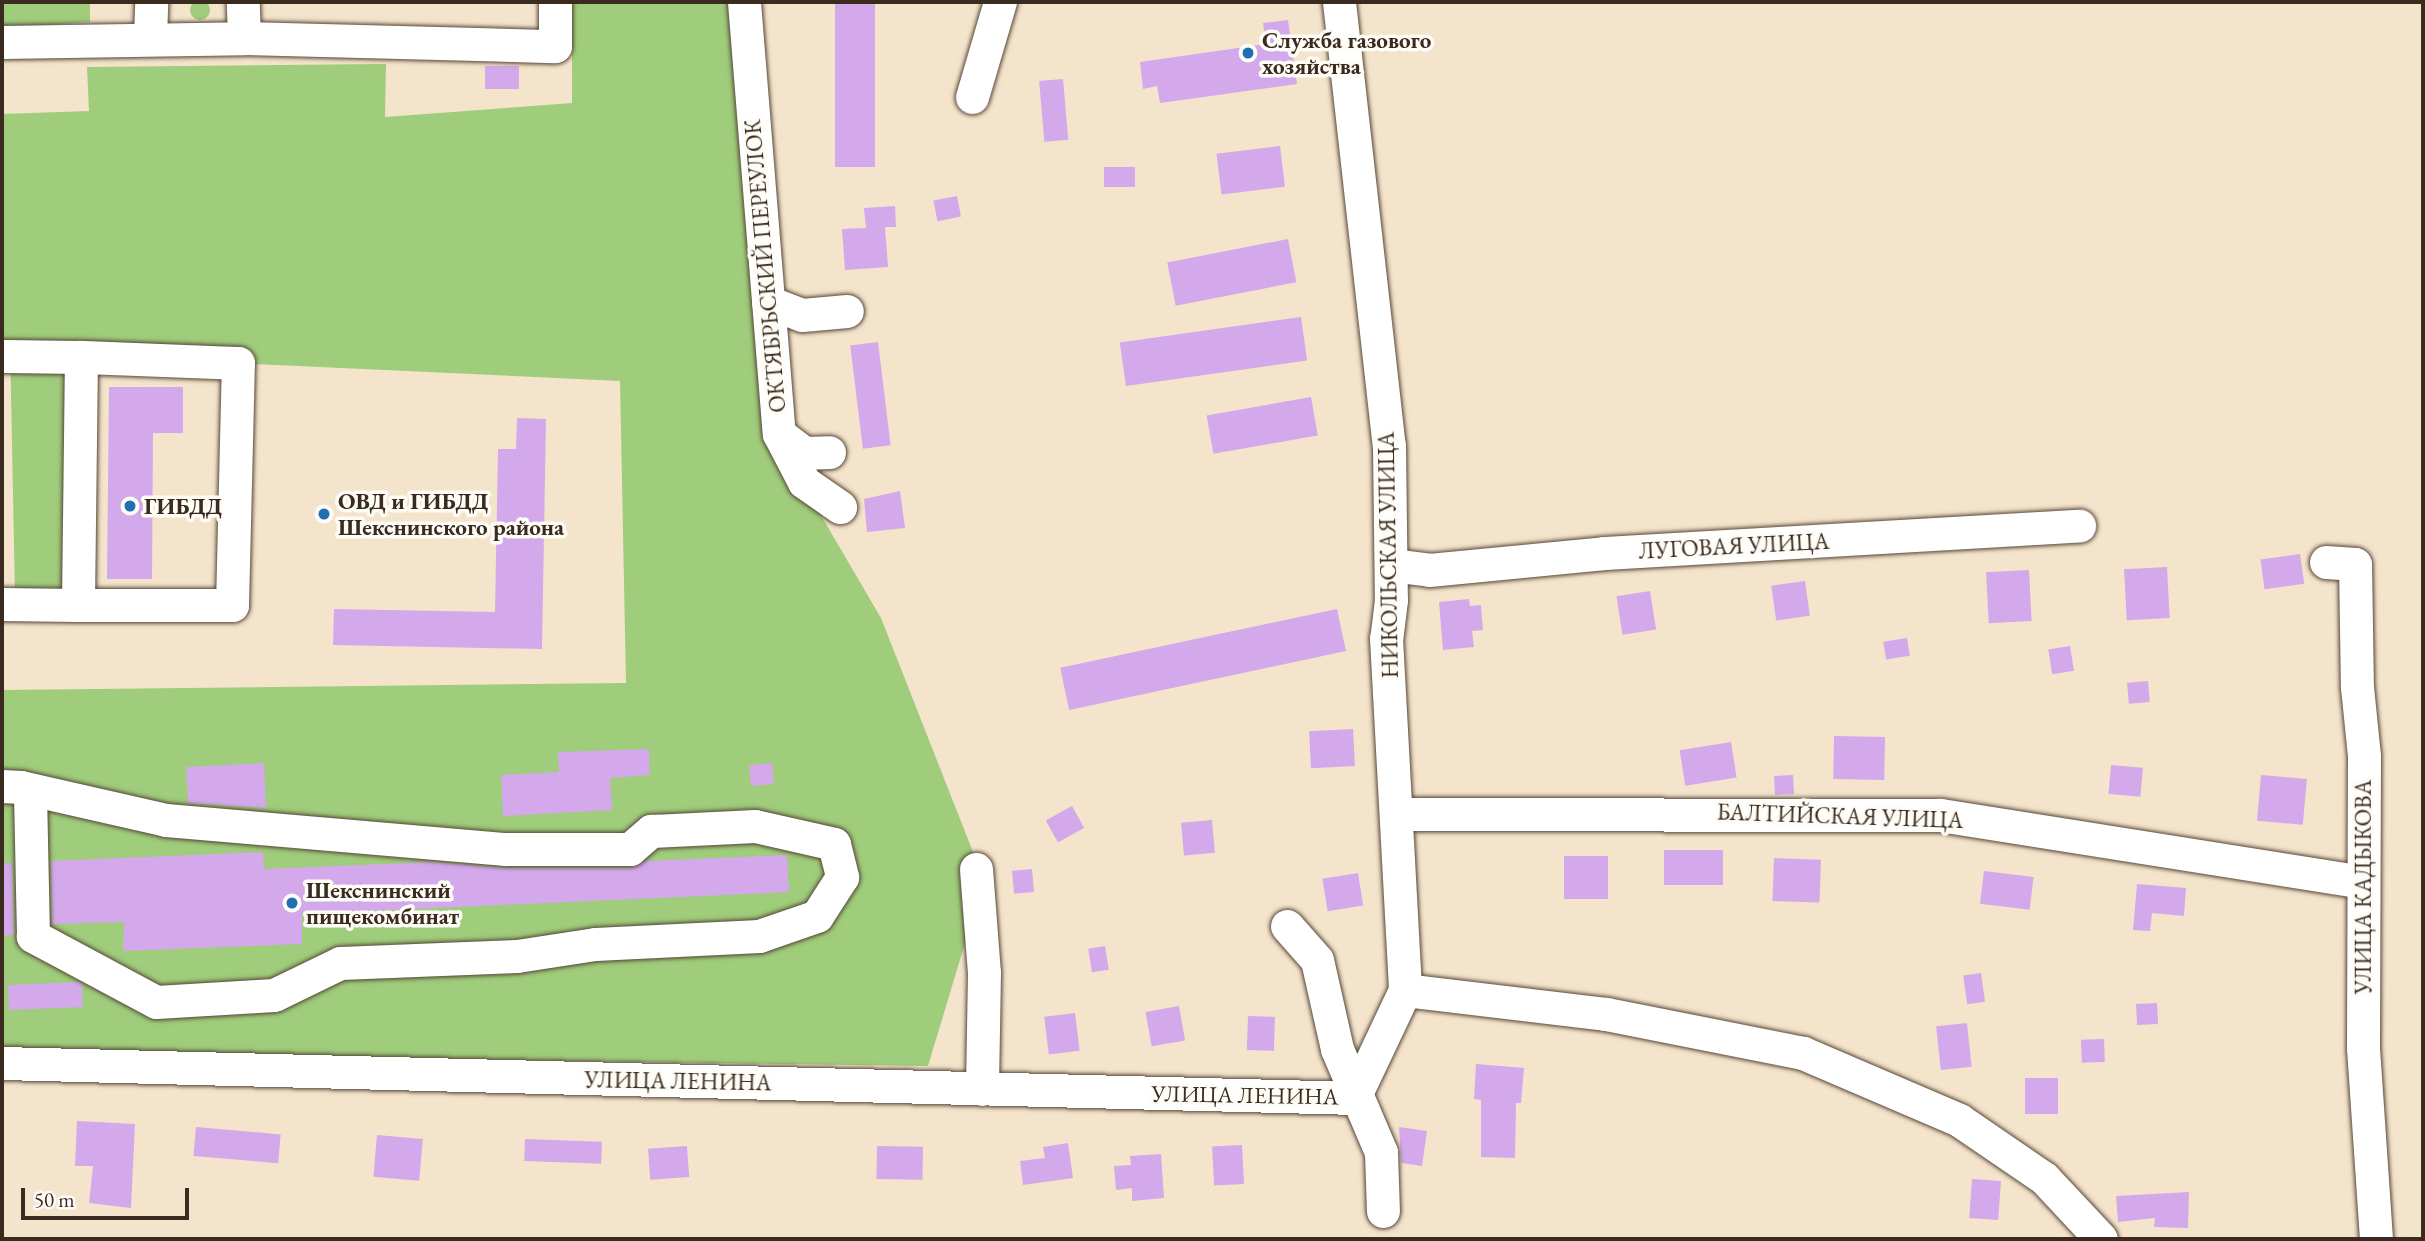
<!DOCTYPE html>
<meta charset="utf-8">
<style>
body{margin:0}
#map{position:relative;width:2425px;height:1241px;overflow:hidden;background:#f4e4cb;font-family:"EB Garamond",serif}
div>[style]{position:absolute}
.green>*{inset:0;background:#9fcd7b}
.round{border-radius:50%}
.building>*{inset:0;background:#d3a9eb;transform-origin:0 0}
.roads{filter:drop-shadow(0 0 2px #574638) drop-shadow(0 0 2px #574638)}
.minor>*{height:33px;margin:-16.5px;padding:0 16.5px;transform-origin:16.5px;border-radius:16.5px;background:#fff}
.dots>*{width:19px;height:19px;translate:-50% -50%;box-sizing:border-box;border:4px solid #fdfcf7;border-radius:50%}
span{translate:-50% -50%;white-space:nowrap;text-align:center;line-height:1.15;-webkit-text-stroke:7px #fdfcf7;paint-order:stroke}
.poi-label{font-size:23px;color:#3b2a1e;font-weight:700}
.left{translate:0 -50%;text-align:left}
.street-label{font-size:23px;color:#3b2a1e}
.frame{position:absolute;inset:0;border:4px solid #3b2a1e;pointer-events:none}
.scale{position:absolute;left:21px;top:1188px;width:168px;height:32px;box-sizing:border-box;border:4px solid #3b2a1e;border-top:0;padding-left:9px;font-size:21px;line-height:24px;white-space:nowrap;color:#3b2a1e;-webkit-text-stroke:5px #fdfcf7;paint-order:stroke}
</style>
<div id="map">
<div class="green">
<div class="round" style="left:190px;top:0;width:20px;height:20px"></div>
<div style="clip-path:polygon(2px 2px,90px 2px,90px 22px,2px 28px)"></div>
<div style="clip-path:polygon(572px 2px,735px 2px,764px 312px,812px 500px,881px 618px,984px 880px,928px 1066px,2px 1053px,2px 690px,626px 683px,620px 381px,64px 355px,67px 596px,15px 596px,10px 343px,2px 343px,2px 114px,89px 111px,87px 67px,386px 64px,385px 117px,572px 103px)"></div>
</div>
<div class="building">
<div style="left:835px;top:2px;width:40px;height:165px"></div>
<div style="clip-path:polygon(1288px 20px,1297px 84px,1160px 103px,1157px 86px,1143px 89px,1140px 62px,1266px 44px,1263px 23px)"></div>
<div style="left:485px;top:66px;width:34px;height:23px"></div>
<div style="left:1063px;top:79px;width:61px;height:24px;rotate:85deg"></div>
<div style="left:1280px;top:146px;width:41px;height:64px;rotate:83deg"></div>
<div style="left:1104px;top:167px;width:31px;height:20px"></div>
<div style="left:957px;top:196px;width:21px;height:24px;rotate:79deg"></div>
<div style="clip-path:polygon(895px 206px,896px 227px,885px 227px,888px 267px,845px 270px,842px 229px,866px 228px,864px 208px)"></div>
<div style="left:1288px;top:239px;width:44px;height:123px;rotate:79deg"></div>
<div style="left:1301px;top:317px;width:44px;height:183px;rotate:82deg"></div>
<div style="left:878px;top:342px;width:104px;height:28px;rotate:83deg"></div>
<div style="clip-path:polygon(109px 387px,183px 387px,183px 433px,153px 433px,152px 579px,107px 579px)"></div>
<div style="left:1311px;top:397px;width:39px;height:106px;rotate:80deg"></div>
<div style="clip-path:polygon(517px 418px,546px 419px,542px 649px,333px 645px,334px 609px,495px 612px,498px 449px,516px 449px)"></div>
<div style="clip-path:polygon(900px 491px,905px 528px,867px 532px,864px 499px)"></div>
<div style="left:2300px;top:554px;width:30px;height:40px;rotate:82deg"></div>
<div style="left:2167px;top:567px;width:51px;height:43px;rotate:87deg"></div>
<div style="left:2029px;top:570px;width:51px;height:43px;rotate:87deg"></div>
<div style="left:1805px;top:581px;width:35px;height:34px;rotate:82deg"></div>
<div style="left:1650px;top:591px;width:39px;height:34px;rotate:81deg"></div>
<div style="clip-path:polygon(1469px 599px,1470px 606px,1481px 605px,1483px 630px,1472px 631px,1474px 647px,1443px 650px,1439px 602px)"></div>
<div style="left:1337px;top:609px;width:43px;height:283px;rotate:78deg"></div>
<div style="left:1907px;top:638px;width:18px;height:24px;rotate:81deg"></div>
<div style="left:2070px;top:646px;width:25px;height:22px;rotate:81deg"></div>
<div style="left:2148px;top:681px;width:21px;height:21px;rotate:85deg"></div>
<div style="left:1353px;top:729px;width:37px;height:44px;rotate:87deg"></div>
<div style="left:1834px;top:736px;width:51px;height:43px;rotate:1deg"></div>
<div style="left:1731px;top:742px;width:36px;height:52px;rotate:81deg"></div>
<div style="clip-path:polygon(649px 749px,650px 775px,610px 778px,612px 810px,503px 816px,501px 775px,559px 772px,558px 752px)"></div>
<div style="clip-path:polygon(264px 763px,266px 808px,188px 803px,186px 767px)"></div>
<div style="left:772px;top:763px;width:21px;height:23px;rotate:85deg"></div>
<div style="left:2111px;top:765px;width:32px;height:29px;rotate:5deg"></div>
<div style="left:1793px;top:775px;width:19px;height:19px;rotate:87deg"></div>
<div style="left:2261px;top:775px;width:46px;height:46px;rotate:5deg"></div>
<div style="left:1072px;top:806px;width:25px;height:30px;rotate:61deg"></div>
<div style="left:1212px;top:820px;width:33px;height:31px;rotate:85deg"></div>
<div style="left:1664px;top:850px;width:59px;height:35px"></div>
<div style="clip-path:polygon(263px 852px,264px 869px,431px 862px,506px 868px,630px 868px,646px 861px,787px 855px,789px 892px,302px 914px,302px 944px,123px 951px,124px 922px,52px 924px,51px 861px)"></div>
<div style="left:1564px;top:856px;width:44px;height:43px"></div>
<div style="left:1774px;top:858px;width:47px;height:43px;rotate:2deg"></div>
<div style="clip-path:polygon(2px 863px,12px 863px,14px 935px,2px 936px)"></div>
<div style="left:1032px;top:869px;width:23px;height:20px;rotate:85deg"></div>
<div style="left:1984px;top:871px;width:50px;height:33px;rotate:7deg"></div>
<div style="left:1358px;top:873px;width:33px;height:36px;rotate:81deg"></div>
<div style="clip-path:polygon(2137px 884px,2186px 888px,2184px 916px,2152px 913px,2150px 931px,2133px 930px)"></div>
<div style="left:1105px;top:946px;width:24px;height:17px;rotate:81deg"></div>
<div style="left:1981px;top:973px;width:29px;height:18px;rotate:82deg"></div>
<div style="clip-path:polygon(78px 982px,82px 984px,83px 1007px,9px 1010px,8px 985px)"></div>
<div style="left:2157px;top:1003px;width:21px;height:21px;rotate:87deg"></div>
<div style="left:1179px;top:1006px;width:35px;height:34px;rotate:80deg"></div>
<div style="left:1075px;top:1013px;width:38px;height:31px;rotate:83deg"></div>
<div style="left:1248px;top:1016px;width:27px;height:34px;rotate:2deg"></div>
<div style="left:1967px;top:1023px;width:44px;height:31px;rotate:84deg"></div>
<div style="left:2104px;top:1039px;width:23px;height:23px;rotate:88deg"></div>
<div style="clip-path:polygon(1476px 1064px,1524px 1068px,1521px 1103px,1516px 1103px,1515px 1158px,1481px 1157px,1481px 1100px,1474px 1099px)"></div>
<div style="left:2025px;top:1078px;width:33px;height:36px"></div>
<div style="clip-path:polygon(77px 1121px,135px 1124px,131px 1208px,89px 1203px,93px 1166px,75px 1166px)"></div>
<div style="left:196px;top:1127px;width:85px;height:29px;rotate:5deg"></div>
<div style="clip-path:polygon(1399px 1127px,1427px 1131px,1422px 1166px,1401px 1163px)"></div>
<div style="left:377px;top:1135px;width:46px;height:42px;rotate:5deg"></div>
<div style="left:525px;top:1139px;width:77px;height:22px;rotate:2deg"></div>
<div style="clip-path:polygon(1068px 1143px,1073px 1178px,1023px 1185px,1020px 1161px,1045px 1158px,1043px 1147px)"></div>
<div style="left:1242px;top:1145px;width:39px;height:30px;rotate:87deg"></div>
<div style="left:687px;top:1146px;width:31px;height:39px;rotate:86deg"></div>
<div style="left:877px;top:1146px;width:46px;height:33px;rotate:1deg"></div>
<div style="clip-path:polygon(1161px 1154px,1164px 1198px,1132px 1201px,1132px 1188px,1116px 1190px,1114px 1166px,1131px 1165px,1130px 1156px)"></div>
<div style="left:1972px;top:1179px;width:29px;height:39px;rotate:4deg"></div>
<div style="clip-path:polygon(2189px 1192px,2188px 1228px,2154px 1227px,2155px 1218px,2118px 1222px,2116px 1196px)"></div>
</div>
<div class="roads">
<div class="minor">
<div style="left:744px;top:2px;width:433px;rotate:85.4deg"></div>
<div style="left:779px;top:434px;width:54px;rotate:62.5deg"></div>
<div style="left:804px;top:482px;width:44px;rotate:34.8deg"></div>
<div style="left:1339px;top:2px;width:446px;rotate:83.6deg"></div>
<div style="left:1389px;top:445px;width:155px;rotate:89.3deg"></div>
<div style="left:1391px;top:600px;width:38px;rotate:97deg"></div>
<div style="left:1386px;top:638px;width:353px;rotate:86.9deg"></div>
<div style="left:1405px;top:990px;width:119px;rotate:115.3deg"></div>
<div style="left:150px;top:38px;width:36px;rotate:-88deg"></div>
<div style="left:244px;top:38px;width:311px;rotate:1.5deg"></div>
<div style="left:555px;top:46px;width:44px;rotate:-90deg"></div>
<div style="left:2px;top:42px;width:242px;rotate:-0.9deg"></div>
<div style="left:244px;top:38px;width:36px;rotate:-92deg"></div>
<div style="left:972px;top:97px;width:99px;rotate:-73.6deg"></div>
<div style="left:768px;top:302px;width:36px;rotate:21deg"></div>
<div style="left:802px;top:315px;width:45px;rotate:-5.1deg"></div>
<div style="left:2px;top:356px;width:79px;rotate:0.7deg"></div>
<div style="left:81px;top:357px;width:248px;rotate:90.7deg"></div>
<div style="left:78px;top:605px;width:76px;rotate:-179.2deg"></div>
<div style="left:779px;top:434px;width:31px;rotate:37deg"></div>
<div style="left:804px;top:453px;width:25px;rotate:-2deg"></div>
<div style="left:2326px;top:562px;width:29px;rotate:4deg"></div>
<div style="left:2355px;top:564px;width:123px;rotate:89.1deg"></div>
<div style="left:2357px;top:687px;width:69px;rotate:84.2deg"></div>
<div style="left:2364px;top:756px;width:292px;rotate:90.2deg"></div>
<div style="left:2363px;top:1048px;width:191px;rotate:86.1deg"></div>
<div style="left:1391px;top:565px;width:38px;rotate:7deg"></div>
<div style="left:1429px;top:570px;width:176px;rotate:-5.5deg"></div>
<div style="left:1604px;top:553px;width:476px;rotate:-3.3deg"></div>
<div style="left:78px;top:605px;width:154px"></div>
<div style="left:232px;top:605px;width:242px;rotate:-88.6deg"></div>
<div style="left:238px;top:363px;width:157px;rotate:-177.8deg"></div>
<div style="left:2px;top:786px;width:19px;rotate:3deg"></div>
<div style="left:21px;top:787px;width:149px;rotate:12.8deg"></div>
<div style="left:166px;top:820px;width:341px;rotate:4.9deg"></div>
<div style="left:506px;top:849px;width:124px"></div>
<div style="left:630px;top:849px;width:28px;rotate:-41deg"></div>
<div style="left:651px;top:831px;width:104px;rotate:-2.8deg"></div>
<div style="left:755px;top:826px;width:81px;rotate:12.8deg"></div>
<div style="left:834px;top:844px;width:34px;rotate:76deg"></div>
<div style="left:842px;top:877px;width:46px;rotate:122.7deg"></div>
<div style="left:817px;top:916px;width:61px;rotate:161deg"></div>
<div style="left:759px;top:936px;width:164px;rotate:177.2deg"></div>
<div style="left:595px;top:944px;width:79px;rotate:171.3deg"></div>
<div style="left:517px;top:956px;width:177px;rotate:177.7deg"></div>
<div style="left:340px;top:963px;width:73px;rotate:154.1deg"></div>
<div style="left:274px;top:995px;width:118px;rotate:176.6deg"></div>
<div style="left:156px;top:1002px;width:140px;rotate:-151.8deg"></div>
<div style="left:33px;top:936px;width:145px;rotate:-91.2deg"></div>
<div style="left:1396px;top:814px;width:544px;rotate:0.11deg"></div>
<div style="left:1940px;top:815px;width:428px;rotate:9deg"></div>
<div style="left:976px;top:869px;width:103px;rotate:85.6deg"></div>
<div style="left:984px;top:972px;width:117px;rotate:91deg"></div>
<div style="left:1287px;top:926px;width:45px;rotate:48.6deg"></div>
<div style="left:1317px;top:960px;width:91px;rotate:77.3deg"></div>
<div style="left:1337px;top:1049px;width:112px;rotate:66.9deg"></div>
<div style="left:1381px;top:1152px;width:59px;rotate:88.1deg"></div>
<div style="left:1405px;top:990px;width:202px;rotate:6.8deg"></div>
<div style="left:1606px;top:1014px;width:201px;rotate:11.2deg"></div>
<div style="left:1803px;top:1053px;width:170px;rotate:23.2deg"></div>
<div style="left:1959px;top:1120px;width:103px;rotate:34.3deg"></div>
<div style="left:2044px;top:1178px;width:83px;rotate:46.9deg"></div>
<div style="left:2px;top:1063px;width:1352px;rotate:1.48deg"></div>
</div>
</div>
<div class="dots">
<div style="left:1248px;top:53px;background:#1f6fb2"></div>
<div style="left:130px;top:506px;background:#1f6fb2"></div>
<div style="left:324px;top:514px;background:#1f6fb2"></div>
<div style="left:292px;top:903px;background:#1f6fb2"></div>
</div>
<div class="poi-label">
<span class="left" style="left:1262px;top:53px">Служба газового<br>хозяйства</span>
<span class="left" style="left:338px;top:514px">ОВД и ГИБДД<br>Шекснинского района</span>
<span class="left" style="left:144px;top:506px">ГИБДД</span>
<span class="left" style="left:306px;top:903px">Шекснинский<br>пищекомбинат</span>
</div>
<div class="street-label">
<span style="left:765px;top:266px;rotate:-95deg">ОКТЯБРЬСКИЙ ПЕРЕУЛОК</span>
<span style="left:1734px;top:546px;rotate:-3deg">ЛУГОВАЯ УЛИЦА</span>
<span style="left:1388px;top:555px;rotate:-91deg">НИКОЛЬСКАЯ УЛИЦА</span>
<span style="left:1840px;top:816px;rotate:2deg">БАЛТИЙСКАЯ УЛИЦА</span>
<span style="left:2363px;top:887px;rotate:-90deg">УЛИЦА КАДЫКОВА</span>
<span style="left:678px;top:1081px;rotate:1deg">УЛИЦА ЛЕНИНА</span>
<span style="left:1245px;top:1095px;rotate:1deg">УЛИЦА ЛЕНИНА</span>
</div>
<div class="frame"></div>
<div class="scale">50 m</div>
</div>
